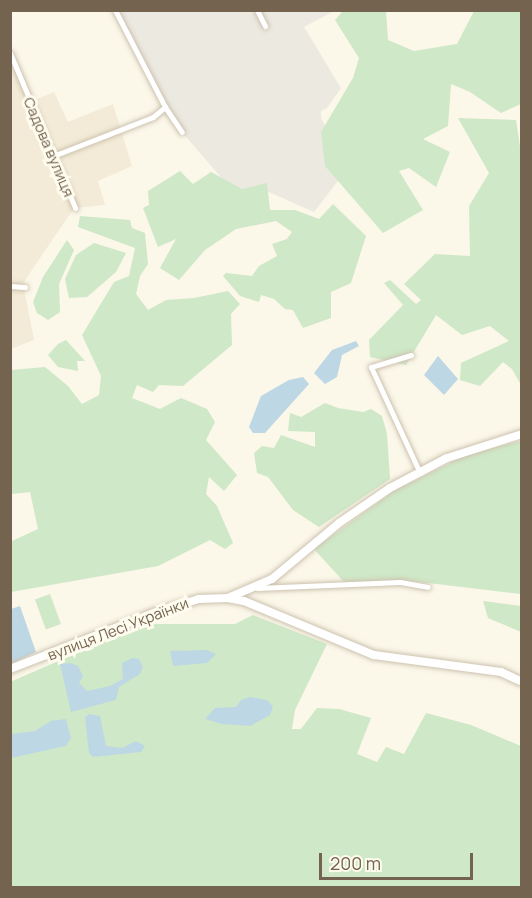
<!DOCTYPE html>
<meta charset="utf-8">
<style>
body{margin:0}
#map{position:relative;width:532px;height:898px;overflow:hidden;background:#fbf7e9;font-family:Manrope,sans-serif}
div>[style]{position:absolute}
.residential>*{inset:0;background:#f3ebd7}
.industrial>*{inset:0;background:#ece9e1}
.green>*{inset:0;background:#cfe8c7;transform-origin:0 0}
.water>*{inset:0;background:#bed7e4}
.roads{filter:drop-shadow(0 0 2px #cdc2af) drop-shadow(0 0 2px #cdc2af)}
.street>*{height:5px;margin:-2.5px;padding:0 2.5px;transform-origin:2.5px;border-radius:2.5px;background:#fff}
.secondary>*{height:8px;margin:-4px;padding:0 4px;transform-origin:4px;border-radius:4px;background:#fff}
span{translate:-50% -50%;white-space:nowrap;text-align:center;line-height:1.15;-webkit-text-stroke:6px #fefbef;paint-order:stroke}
.street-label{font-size:15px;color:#74634e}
.frame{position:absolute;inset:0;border:12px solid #74634e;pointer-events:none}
.scale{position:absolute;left:319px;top:853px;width:154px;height:27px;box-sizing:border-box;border:3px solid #74634e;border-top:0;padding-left:8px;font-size:18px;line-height:21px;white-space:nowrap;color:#74634e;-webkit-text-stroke:4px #fefbef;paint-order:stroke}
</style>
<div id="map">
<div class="residential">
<div style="clip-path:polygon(10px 53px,30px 102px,54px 92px,68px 122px,113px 104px,132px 166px,98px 181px,105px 205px,74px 208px,23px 283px,34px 340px,11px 349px)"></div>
</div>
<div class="industrial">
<div style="clip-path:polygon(115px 11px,334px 11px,304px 27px,341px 88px,327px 108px,321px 111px,321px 118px,348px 168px,314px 212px,269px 192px,237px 196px,182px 132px,166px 107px)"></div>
</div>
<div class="green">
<div style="clip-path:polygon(343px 11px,386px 11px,388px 40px,414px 51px,457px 44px,474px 11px,521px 11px,521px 104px,501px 113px,470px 92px,451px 84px,448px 126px,423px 139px,450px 152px,436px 187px,409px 168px,399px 171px,423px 210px,383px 233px,325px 166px,321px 132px,353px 78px,359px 58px,335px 20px)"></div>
<div style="clip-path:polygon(458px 118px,516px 120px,522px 160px,521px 385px,512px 369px,503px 362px,480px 386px,460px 380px,461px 363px,509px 341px,490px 326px,462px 335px,436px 315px,406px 365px,370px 357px,369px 340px,403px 305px,384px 283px,390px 280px,416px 304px,421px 300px,404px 284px,435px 254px,470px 256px,469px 206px,489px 173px)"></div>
<div style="clip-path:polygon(180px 171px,193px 184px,211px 172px,242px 189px,267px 183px,270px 210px,295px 210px,319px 219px,333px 204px,366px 236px,351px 283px,331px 292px,331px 318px,303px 328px,293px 310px,285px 309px,274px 299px,261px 295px,259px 302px,240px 296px,223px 276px,226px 273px,252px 276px,259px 266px,277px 256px,272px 244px,287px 239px,292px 232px,276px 221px,236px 229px,205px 250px,179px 280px,160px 268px,176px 239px,158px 247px,143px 208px,149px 205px,148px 191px)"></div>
<div style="clip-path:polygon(80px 216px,130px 220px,132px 228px,145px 233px,148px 264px,140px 276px,136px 294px,148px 310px,166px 300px,194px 298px,228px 291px,240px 304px,231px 314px,232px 345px,183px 386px,159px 385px,153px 392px,137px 385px,132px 398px,160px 409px,181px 398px,207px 409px,215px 422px,206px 440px,237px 475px,224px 491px,209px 477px,206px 494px,217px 506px,233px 543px,225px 549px,210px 540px,158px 566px,11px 592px,10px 542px,38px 529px,30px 492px,11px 494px,11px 370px,45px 367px,68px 386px,82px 404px,99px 395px,101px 376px,82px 335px,114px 282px,129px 276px,135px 248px,78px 227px)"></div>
<div style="clip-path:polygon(67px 240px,74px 250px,59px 284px,60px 312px,48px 320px,37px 313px,33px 302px,43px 277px)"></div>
<div style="clip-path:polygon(94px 243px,126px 253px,116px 272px,87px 297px,69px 298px,65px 279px,76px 255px)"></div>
<div style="clip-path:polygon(66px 340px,85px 361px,77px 361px,78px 371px,58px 367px,48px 355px,58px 344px)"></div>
<div style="clip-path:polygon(325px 403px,338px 408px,363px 412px,371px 409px,382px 416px,387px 434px,390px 479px,319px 527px,293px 510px,268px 477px,257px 473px,254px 453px,262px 446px,274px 448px,281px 435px,315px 447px,315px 432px,288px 431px,290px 413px,301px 417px)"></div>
<div style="clip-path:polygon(521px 441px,521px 594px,403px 580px,344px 582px,314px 549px,394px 491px,466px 455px)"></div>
<div style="left:50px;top:594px;width:32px;height:16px;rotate:70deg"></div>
<div style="clip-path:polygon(483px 601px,521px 606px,521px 632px,488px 618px)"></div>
<div style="clip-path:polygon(253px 615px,327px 644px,295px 710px,292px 729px,301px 729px,317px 708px,339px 709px,371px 718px,357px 754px,377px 762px,386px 747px,404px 754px,426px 713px,471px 725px,521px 746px,521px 887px,11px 887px,10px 682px,144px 624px,235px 624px)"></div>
</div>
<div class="water">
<div style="clip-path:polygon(356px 341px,359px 346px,342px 355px,337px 377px,325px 384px,314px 373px,332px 350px)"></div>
<div style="clip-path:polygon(438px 356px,458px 379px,444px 395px,424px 375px)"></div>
<div style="clip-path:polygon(303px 377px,309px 384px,265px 433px,253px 433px,249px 427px,261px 396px,289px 380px)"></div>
<div style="clip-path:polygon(20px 606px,36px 652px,11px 664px,11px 609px)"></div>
<div style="clip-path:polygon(207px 650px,216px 654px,207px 663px,173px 666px,170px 651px)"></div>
<div style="clip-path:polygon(132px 658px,139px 659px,143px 667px,140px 674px,119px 687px,116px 700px,71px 712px,60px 664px,70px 663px,78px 666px,83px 676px,79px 683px,87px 691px,110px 686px,123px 679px,122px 663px)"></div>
<div style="clip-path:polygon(250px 697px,267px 700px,273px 706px,270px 715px,250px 726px,222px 724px,205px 719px,215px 708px,236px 707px,241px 700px)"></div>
<div style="clip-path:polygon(89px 714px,100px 716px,106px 746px,122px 748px,136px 741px,145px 746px,141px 752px,93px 757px,89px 753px,85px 717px)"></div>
<div style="clip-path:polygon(66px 719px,71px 738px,66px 746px,11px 758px,11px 734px,35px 731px,51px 721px)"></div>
</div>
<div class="roads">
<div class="street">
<div style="left:115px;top:10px;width:109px;rotate:62.7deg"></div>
<div style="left:165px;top:107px;width:30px;rotate:56deg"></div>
<div style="left:257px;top:10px;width:18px;rotate:63deg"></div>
<div style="left:10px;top:53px;width:168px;rotate:67.2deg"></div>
<div style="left:53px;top:156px;width:107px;rotate:-21.3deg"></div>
<div style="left:153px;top:117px;width:16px;rotate:-40deg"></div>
<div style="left:10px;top:286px;width:15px;rotate:4deg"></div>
<div style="left:411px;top:355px;width:42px;rotate:163.3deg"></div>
<div style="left:371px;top:367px;width:117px;rotate:65.2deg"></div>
<div style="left:257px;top:588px;width:143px;rotate:-2.4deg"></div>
<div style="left:400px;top:582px;width:28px;rotate:10deg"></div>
</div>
<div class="secondary">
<div style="left:228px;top:598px;width:48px;rotate:-23.4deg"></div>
<div style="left:272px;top:579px;width:87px;rotate:-39.9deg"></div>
<div style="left:339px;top:523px;width:62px;rotate:-34.5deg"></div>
<div style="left:390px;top:488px;width:64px;rotate:-27.8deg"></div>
<div style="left:447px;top:458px;width:79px;rotate:-17.7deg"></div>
<div style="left:10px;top:669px;width:155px;rotate:-21.3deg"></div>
<div style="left:154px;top:613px;width:47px;rotate:-17.3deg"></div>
<div style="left:199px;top:599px;width:29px;rotate:-2deg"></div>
<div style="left:228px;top:598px;width:16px;rotate:11deg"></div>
<div style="left:244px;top:601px;width:141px;rotate:22.6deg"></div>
<div style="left:374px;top:655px;width:128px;rotate:7.6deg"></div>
<div style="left:501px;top:672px;width:23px;rotate:25deg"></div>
</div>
</div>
<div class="street-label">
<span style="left:49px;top:147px;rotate:67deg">Садова вулиця</span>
<span style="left:118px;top:629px;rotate:-21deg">вулиця Лесі Українки</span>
</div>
<div class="frame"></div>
<div class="scale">200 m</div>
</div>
